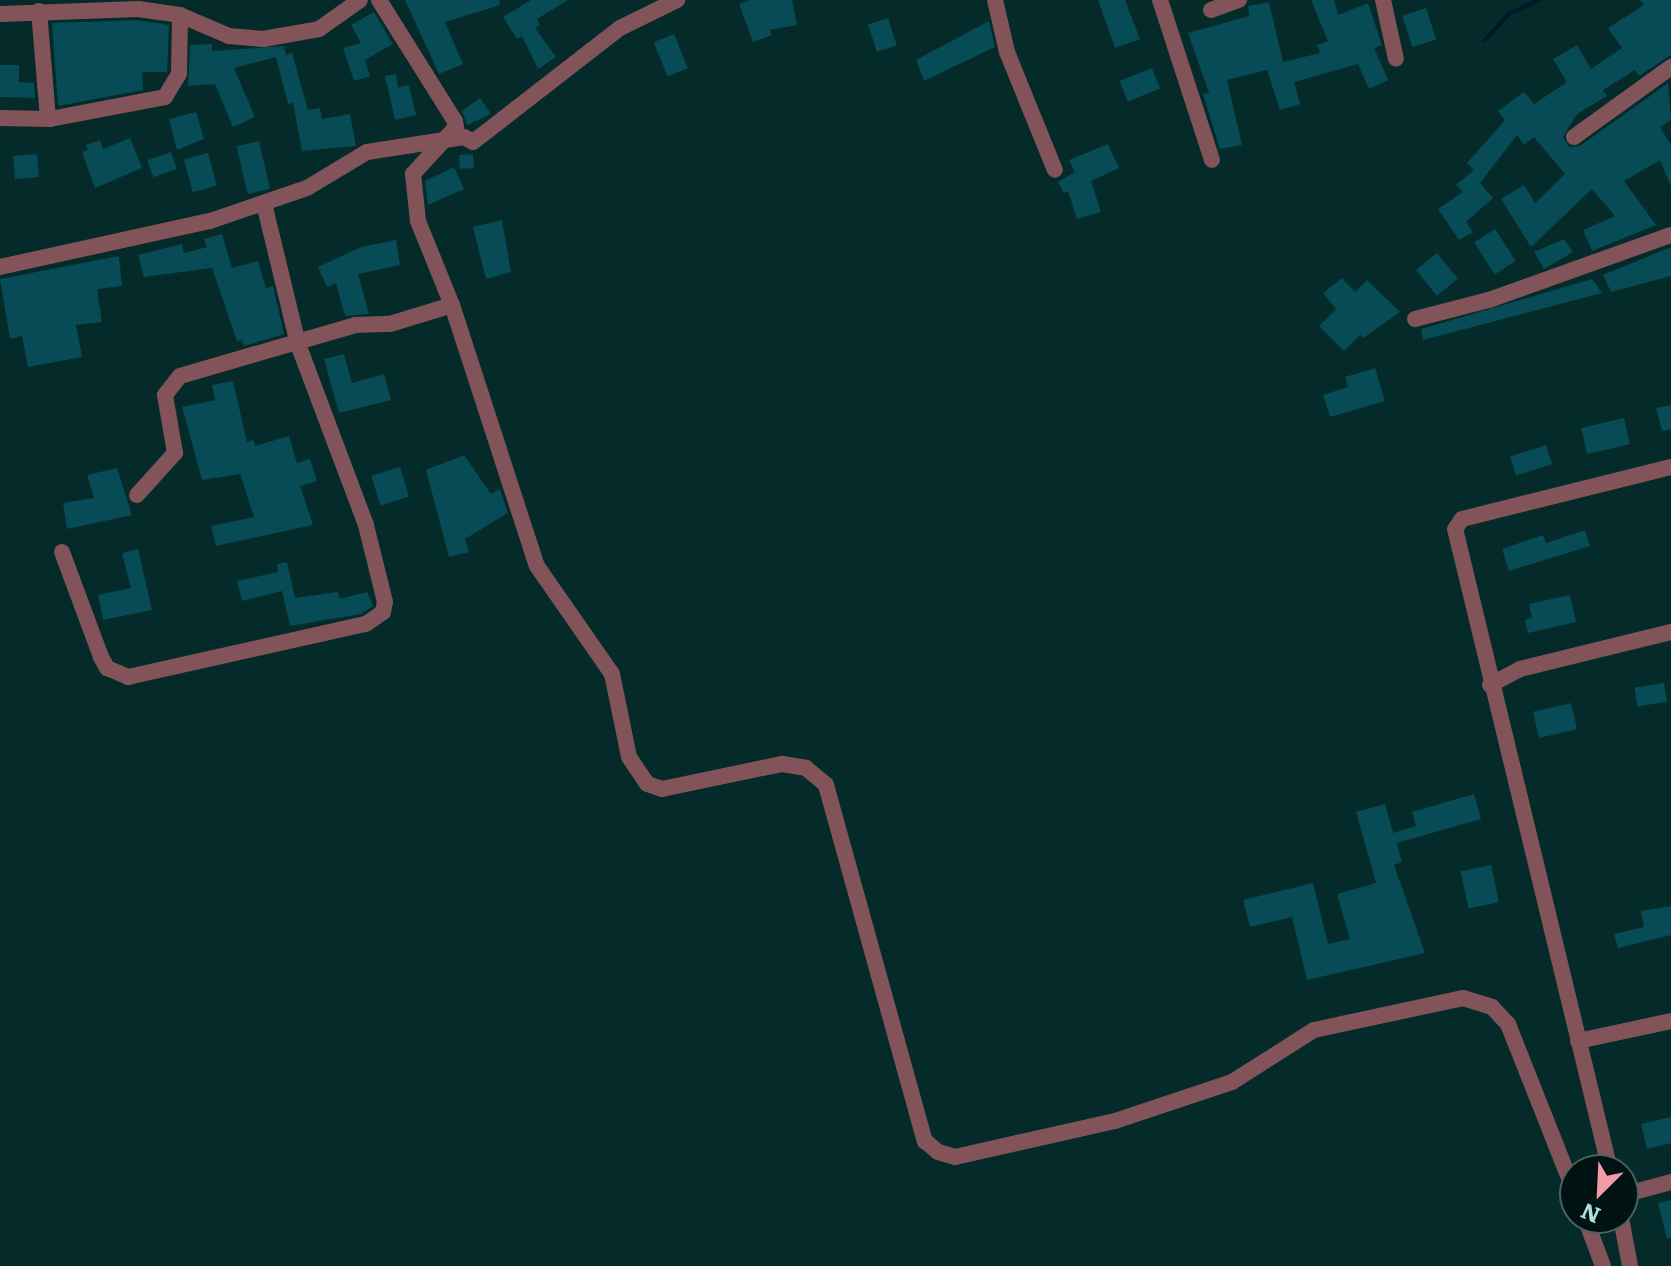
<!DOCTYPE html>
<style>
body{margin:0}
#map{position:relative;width:1671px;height:1266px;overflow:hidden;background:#042b29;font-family:Literata,serif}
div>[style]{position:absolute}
.stream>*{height:4px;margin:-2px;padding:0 2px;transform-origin:2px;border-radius:2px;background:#02162c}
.building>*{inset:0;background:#064b55;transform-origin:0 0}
.minor>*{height:16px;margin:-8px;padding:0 8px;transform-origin:8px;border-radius:8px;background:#83535a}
span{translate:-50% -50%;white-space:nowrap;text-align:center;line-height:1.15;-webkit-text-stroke:7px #001211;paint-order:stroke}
.north{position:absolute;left:1559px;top:1154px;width:80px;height:80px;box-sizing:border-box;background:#001211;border:2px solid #466562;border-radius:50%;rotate:204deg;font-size:22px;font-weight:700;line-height:32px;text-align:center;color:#aee1dc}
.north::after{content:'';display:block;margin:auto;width:28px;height:36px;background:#f39aa8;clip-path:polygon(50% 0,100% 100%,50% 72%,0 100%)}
</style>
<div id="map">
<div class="stream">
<div style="left:1485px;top:40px;width:35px;rotate:-47deg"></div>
<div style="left:1509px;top:14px;width:33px;rotate:-25deg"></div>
</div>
<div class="building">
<div style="clip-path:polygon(405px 0,499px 0,500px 5px,445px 22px,463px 64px,439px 74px)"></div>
<div style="clip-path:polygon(531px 0,568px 0,537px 19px,540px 25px,535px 28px,556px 57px,538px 69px,522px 36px,517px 39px,503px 17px)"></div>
<div style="clip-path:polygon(750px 0,792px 0,797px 25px,770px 30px,772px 35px,753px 42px,739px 4px)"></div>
<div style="clip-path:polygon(1098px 0,1125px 0,1140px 39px,1115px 48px)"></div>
<div style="clip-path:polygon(1311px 0,1334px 0,1338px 15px,1368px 3px,1382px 45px,1374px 48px,1388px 80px,1369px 89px,1358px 64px,1294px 82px,1300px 104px,1280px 110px,1267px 70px,1227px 80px,1242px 145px,1220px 149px,1203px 94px,1209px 93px,1188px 33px,1249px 16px,1248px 6px,1269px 2px,1283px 62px,1320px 53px,1317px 45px,1328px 41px)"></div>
<div style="clip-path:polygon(1640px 0,1671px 0,1671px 55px,1639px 76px,1635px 70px,1603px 90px,1607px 96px,1577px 114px,1563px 137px,1569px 147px,1580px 146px,1668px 83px,1671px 120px,1660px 127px,1671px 145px,1671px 186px,1660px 160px,1624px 181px,1656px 225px,1592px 251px,1583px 230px,1615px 216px,1592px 189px,1531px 247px,1501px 199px,1524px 185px,1535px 203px,1565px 174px,1534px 137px,1524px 145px,1517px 135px,1480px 183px,1493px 198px,1466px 222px,1473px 232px,1459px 240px,1438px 209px,1463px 192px,1456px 185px,1474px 170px,1467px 163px,1505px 120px,1498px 111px,1524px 92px,1534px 104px,1567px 82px,1553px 59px,1577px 45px,1591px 69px,1622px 48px,1608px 28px,1644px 5px)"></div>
<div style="left:1426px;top:8px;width:33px;height:25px;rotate:72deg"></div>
<div style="clip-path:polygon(374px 12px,393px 44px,365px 60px,370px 76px,354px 81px,343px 48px,361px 43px,351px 25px)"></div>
<div style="left:888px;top:18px;width:29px;height:21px;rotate:72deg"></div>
<div style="clip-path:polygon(137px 20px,169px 25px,167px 72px,142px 72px,143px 90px,58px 106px,52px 23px)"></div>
<div style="clip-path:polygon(989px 21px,995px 47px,924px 81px,916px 60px)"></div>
<div style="left:674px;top:34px;width:37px;height:22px;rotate:68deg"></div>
<div style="clip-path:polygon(212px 44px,212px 51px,284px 46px,286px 55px,292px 53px,308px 110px,320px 108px,322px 119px,350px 114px,356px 146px,302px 151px,293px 103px,288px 104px,276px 57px,234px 68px,255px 117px,233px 127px,215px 84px,188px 86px,190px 45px)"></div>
<div style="clip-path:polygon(0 65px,19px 65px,19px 82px,34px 83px,35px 98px,0 97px)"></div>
<div style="left:1152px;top:68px;width:22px;height:35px;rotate:68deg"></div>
<div style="clip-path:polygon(396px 74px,398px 87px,409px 85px,416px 115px,395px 120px,385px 76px)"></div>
<div style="clip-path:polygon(480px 98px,491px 114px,467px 125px,462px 111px)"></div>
<div style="clip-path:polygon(196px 112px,204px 139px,177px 150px,169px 119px)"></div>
<div style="clip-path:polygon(130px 138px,142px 168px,95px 188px,82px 152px,88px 150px,86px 145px,100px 140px,103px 149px)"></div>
<div style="left:259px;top:141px;width:49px;height:23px;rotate:77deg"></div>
<div style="clip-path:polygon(1108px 144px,1119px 168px,1091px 181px,1101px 212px,1077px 219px,1068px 191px,1064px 193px,1058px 182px,1075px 172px,1069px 160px)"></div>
<div style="left:171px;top:152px;width:18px;height:25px;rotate:71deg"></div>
<div style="left:208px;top:153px;width:34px;height:25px;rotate:75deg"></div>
<div style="left:37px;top:154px;width:23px;height:24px;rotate:85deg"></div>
<div style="left:473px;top:154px;width:14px;height:14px;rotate:86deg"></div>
<div style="clip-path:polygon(454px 167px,464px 189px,428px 205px,425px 181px)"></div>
<div style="clip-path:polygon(502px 220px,511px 272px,486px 279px,473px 227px)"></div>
<div style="left:1495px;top:229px;width:38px;height:25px;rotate:57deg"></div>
<div style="clip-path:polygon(222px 234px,232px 268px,258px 261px,266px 288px,273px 286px,284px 334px,244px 346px,242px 340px,237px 341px,212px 268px,144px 277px,138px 255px,182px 244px,184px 253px,207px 247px,204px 239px)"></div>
<div style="clip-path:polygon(1564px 239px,1573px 252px,1544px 269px,1534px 252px)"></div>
<div style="clip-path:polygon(396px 240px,400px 265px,358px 274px,369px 314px,345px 316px,336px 283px,327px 287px,318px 267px,361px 247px)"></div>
<div style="clip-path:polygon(1671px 247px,1671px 276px,1611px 292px,1603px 275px)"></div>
<div style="left:1437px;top:253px;width:33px;height:27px;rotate:51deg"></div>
<div style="clip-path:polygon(119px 256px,122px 286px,97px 289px,102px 322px,76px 325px,82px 357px,28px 367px,22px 336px,10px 339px,0 279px)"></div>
<div style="clip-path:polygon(1342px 278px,1355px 292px,1367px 280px,1400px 312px,1363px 338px,1360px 335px,1344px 351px,1319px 326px,1336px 309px,1323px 293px)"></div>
<div style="clip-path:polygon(1592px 279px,1602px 293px,1423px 340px,1421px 329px)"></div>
<div style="clip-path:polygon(344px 354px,352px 383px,384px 374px,391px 400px,339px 413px,324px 359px)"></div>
<div style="clip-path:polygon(1375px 368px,1385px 401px,1330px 417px,1323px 395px,1348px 387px,1345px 377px)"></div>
<div style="clip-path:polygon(233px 381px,247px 442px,253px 440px,255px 446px,289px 436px,297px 463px,310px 459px,317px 481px,300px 486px,313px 525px,216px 546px,211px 526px,254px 517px,240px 474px,202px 480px,182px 407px,215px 400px,212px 385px)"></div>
<div style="clip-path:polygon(1671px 405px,1671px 429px,1662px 431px,1656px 408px)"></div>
<div style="left:1624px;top:418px;width:27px;height:44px;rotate:77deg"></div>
<div style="left:1546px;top:445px;width:20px;height:38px;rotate:72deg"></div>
<div style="clip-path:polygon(464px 455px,491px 494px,500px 489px,508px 513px,465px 539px,469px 552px,449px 557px,426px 470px)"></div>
<div style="left:400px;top:467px;width:31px;height:30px;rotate:73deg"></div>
<div style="clip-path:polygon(117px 468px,132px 515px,67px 529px,63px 503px,94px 498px,87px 475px)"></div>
<div style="clip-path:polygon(1585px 530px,1590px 546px,1509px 571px,1502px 549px,1543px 535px,1546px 543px)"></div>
<div style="clip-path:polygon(138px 549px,152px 610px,103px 620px,98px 595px,131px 588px,122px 553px)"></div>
<div style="clip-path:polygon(287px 562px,295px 598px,338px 592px,340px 599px,367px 592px,373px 606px,361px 614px,290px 626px,282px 591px,242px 601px,237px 581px,278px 572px,277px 564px)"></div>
<div style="clip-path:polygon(1570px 595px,1576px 622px,1528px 633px,1525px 620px,1532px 618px,1529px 604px)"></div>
<div style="left:1664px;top:683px;width:19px;height:30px;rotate:81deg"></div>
<div style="left:1571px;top:703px;width:27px;height:39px;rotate:77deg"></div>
<div style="clip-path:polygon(1474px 794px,1481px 819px,1397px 843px,1402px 862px,1394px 865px,1425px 953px,1307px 980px,1292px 917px,1250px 927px,1243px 900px,1313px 883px,1328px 944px,1350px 939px,1337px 894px,1376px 883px,1356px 812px,1385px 804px,1393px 833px,1416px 826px,1412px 812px)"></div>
<div style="left:1491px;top:865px;width:38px;height:31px;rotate:78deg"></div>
<div style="clip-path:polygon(1671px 906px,1671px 935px,1618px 948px,1614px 934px,1644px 927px,1641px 911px)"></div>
<div style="clip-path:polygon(1671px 1117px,1671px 1143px,1647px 1149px,1641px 1124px)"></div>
<div style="clip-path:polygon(1671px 1200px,1671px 1238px,1667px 1239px,1658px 1203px)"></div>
</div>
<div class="minor">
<div style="left:379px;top:0;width:143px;rotate:57.9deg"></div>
<div style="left:455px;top:121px;width:6px;rotate:81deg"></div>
<div style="left:456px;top:127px;width:64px;rotate:132.5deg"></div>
<div style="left:413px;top:174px;width:47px;rotate:83.9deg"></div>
<div style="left:418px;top:221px;width:91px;rotate:68deg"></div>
<div style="left:452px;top:305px;width:274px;rotate:72deg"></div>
<div style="left:537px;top:566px;width:131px;rotate:55.2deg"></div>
<div style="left:612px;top:674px;width:85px;rotate:78.4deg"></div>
<div style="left:629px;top:757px;width:32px;rotate:56deg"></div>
<div style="left:647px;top:784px;width:16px;rotate:18deg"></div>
<div style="left:662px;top:789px;width:123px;rotate:-11.8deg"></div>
<div style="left:782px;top:764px;width:24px;rotate:9deg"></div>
<div style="left:806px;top:768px;width:26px;rotate:40deg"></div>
<div style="left:826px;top:785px;width:370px;rotate:74.5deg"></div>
<div style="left:925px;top:1141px;width:17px;rotate:40deg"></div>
<div style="left:938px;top:1152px;width:18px;rotate:16deg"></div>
<div style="left:955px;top:1157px;width:164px;rotate:-12.7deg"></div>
<div style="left:1115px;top:1121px;width:123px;rotate:-18.4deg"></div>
<div style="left:1232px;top:1082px;width:97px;rotate:-32.4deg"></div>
<div style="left:1314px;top:1030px;width:152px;rotate:-12.1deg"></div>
<div style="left:1463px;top:998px;width:30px;rotate:17deg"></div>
<div style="left:1492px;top:1007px;width:23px;rotate:47deg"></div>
<div style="left:1508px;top:1024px;width:182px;rotate:68.4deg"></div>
<div style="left:995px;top:0;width:53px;rotate:77deg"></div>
<div style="left:1007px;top:52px;width:127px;rotate:67.9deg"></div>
<div style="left:1160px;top:0;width:168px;rotate:72deg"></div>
<div style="left:1383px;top:0;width:60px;rotate:77.6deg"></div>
<div style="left:1211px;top:10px;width:30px;rotate:-20deg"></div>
<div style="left:39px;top:11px;width:108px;rotate:85.2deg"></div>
<div style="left:0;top:14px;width:138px;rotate:-2.1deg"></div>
<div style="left:138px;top:9px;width:42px;rotate:8.1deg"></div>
<div style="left:180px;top:15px;width:53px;rotate:23.2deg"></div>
<div style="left:229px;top:36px;width:34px;rotate:5deg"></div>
<div style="left:263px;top:39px;width:57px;rotate:-10.1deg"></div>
<div style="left:319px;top:29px;width:50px;rotate:-35.3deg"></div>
<div style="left:0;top:118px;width:50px;rotate:1.1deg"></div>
<div style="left:50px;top:119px;width:117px;rotate:-10.8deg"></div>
<div style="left:165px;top:97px;width:27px;rotate:-59deg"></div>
<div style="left:179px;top:74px;width:59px;rotate:-89deg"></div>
<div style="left:1574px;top:137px;width:120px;rotate:-35.8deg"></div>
<div style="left:0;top:267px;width:215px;rotate:-12.4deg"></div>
<div style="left:210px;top:221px;width:102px;rotate:-18.8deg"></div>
<div style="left:307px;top:188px;width:70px;rotate:-31deg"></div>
<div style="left:367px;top:152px;width:98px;rotate:-8.8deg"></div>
<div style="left:464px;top:137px;width:10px;rotate:29deg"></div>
<div style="left:473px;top:142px;width:186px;rotate:-37.8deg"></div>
<div style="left:620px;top:28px;width:64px;rotate:-26.2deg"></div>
<div style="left:1415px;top:319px;width:76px;rotate:-14.4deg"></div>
<div style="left:1489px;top:300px;width:193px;rotate:-19.7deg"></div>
<div style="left:137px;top:495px;width:57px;rotate:-47.9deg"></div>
<div style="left:175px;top:453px;width:59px;rotate:-99.8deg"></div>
<div style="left:165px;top:395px;width:24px;rotate:-52deg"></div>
<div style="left:180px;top:376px;width:182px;rotate:-16.2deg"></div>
<div style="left:355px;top:325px;width:35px;rotate:-2deg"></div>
<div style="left:390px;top:324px;width:65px;rotate:-17deg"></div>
<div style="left:62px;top:552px;width:112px;rotate:69.6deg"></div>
<div style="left:101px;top:657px;width:13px;rotate:61deg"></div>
<div style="left:107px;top:668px;width:23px;rotate:23deg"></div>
<div style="left:128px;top:677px;width:244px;rotate:-12.6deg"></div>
<div style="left:366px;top:624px;width:21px;rotate:-35deg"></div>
<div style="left:383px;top:612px;width:10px;rotate:-79deg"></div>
<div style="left:385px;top:602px;width:79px;rotate:-103.9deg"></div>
<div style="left:366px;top:525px;width:193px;rotate:-110.6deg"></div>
<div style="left:298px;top:344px;width:145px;rotate:-103.6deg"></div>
<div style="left:1490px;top:685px;width:34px;rotate:-28deg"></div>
<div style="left:1520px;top:669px;width:155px;rotate:-13.8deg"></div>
<div style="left:1578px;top:1041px;width:95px;rotate:-12.1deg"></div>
<div style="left:1610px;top:1170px;width:659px;rotate:-103.59deg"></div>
<div style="left:1455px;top:529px;width:12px;rotate:-55deg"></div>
<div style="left:1462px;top:519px;width:215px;rotate:-14deg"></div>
<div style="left:1623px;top:1195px;width:50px;rotate:-15.2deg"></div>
<div style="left:1585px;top:1218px;width:51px;rotate:69.4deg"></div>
<div style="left:1621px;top:1218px;width:49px;rotate:79.4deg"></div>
</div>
<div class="north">N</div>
</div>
